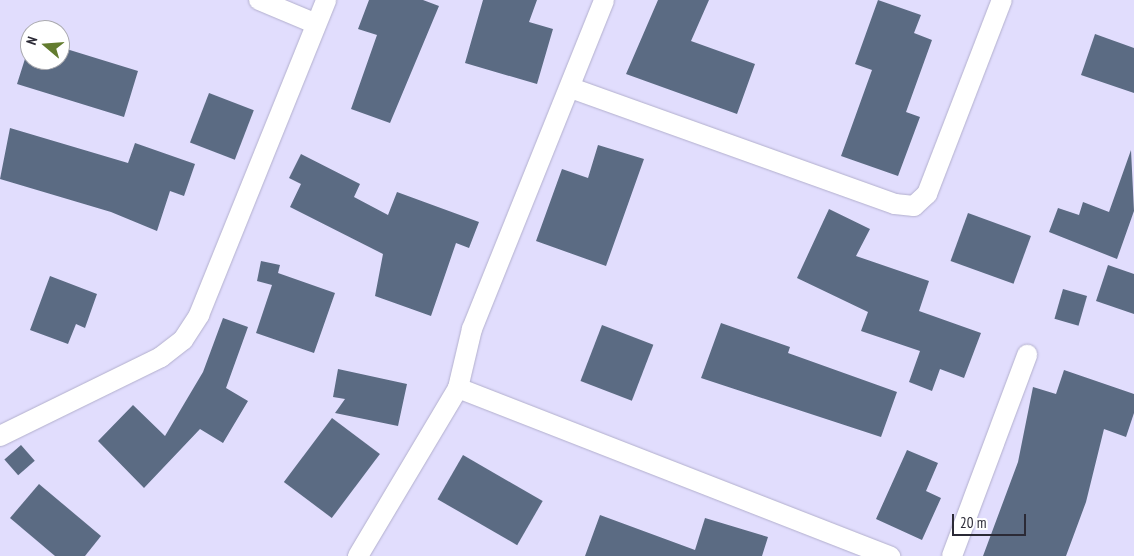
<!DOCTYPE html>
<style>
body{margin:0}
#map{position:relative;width:1134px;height:556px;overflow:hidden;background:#e1ddfd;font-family:"PT Sans Narrow",sans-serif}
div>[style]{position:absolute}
.building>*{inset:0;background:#5b6b83;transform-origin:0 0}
.roads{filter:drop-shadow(0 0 1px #b2afcd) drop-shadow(0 0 1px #b2afcd)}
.street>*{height:20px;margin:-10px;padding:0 10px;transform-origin:10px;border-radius:10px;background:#fff}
span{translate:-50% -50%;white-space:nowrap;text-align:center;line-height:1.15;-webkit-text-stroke:5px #fff;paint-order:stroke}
.north{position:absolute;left:20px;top:20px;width:50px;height:50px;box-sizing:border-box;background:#fff;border:1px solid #aaaaaf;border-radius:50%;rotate:288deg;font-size:14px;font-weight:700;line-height:20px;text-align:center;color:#2b2a36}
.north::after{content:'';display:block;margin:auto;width:18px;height:22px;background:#637c2f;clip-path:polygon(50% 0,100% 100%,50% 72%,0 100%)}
.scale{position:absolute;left:952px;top:514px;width:74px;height:22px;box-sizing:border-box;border:2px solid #2b2a36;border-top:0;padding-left:6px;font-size:15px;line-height:18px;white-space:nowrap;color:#2b2a36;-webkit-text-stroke:4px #fff;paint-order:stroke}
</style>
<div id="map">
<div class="building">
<div style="clip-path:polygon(369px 0,423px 0,439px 6px,390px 123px,351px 109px,377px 35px,358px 29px)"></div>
<div style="clip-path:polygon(483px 0,537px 0,529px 22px,553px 29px,537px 84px,465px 63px)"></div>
<div style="clip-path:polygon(658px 0,709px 0,691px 41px,755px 64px,737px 114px,626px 74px)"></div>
<div style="clip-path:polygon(878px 0,921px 15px,914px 33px,932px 40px,906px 112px,920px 117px,898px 176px,841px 156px,872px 70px,855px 64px)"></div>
<div style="clip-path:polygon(1095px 34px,1134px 48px,1134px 93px,1081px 75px)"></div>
<div style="clip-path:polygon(30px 43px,30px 60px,60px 60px,60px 47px,138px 71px,124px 117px,17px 84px)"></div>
<div style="left:209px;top:93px;width:48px;height:53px;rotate:21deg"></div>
<div style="clip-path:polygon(10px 128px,128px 163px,135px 143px,195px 164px,184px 196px,170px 191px,157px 231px,111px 212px,0 179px)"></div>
<div style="clip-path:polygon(598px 145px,644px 159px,606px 266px,536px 241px,562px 169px,588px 178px)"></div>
<div style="clip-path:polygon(1131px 150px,1134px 211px,1117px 259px,1049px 232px,1058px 208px,1079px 215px,1083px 202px,1109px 212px)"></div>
<div style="clip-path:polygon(301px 154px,360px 184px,354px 197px,388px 215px,397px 192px,479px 222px,469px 248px,456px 243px,431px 316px,375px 296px,383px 254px,290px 207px,301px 184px,289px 178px)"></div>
<div style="clip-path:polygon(829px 209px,870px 229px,856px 256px,929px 281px,919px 311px,981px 333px,964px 378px,940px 369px,932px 391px,909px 382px,920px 351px,861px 331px,868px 312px,797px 278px)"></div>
<div style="left:968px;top:213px;width:67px;height:51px;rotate:20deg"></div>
<div style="clip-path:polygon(261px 261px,280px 265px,278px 273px,335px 293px,314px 353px,256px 333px,272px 285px,257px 281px)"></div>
<div style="clip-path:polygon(1108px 265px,1134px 274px,1134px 314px,1096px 301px)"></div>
<div style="clip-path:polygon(50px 276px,97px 294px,85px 328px,76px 324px,68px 344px,30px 330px)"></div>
<div style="left:1063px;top:289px;width:25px;height:31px;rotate:16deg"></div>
<div style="clip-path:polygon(223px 318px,248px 327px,226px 388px,248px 401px,223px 443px,200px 429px,144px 488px,98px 441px,133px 405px,165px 436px,203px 372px)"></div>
<div style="clip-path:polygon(721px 323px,790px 347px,788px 353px,897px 392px,881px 437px,701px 378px)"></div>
<div style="left:602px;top:325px;width:55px;height:60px;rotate:21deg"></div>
<div style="clip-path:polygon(338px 369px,407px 384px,398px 426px,335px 413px,345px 399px,333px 397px)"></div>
<div style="clip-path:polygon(1064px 370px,1134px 394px,1134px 413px,1126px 437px,1104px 429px,1086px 502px,1066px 556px,983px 556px,1018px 462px,1033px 387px,1056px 394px)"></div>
<div style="left:332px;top:418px;width:60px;height:80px;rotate:37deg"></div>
<div style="left:21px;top:445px;width:21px;height:22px;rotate:49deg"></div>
<div style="clip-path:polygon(907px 450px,938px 463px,926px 491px,941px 498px,922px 540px,876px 519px)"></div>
<div style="left:463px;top:455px;width:92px;height:51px;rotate:30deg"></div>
<div style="clip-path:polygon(39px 484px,101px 536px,85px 556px,55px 556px,10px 518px)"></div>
<div style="clip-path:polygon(600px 515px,695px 550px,705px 518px,768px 537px,762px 556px,585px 556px)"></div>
</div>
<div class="roads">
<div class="street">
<div style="left:259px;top:0;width:60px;rotate:22.7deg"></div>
<div style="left:571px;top:88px;width:344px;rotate:19.7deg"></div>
<div style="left:895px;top:204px;width:19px;rotate:6deg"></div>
<div style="left:914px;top:206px;width:18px;rotate:-43deg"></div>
<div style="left:927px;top:194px;width:208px;rotate:-68.9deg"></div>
<div style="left:458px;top:388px;width:464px;rotate:21.3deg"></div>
<div style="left:0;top:436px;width:179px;rotate:-26.1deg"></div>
<div style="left:161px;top:357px;width:28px;rotate:-38deg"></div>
<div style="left:183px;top:340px;width:30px;rotate:-57deg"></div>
<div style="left:199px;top:315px;width:340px;rotate:-68deg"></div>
<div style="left:358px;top:556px;width:196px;rotate:-59.2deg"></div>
<div style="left:458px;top:388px;width:61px;rotate:-76.7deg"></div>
<div style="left:472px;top:329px;width:354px;rotate:-68.1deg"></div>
<div style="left:952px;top:556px;width:215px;rotate:-69.5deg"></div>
</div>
</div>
<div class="north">N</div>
<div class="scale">20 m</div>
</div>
